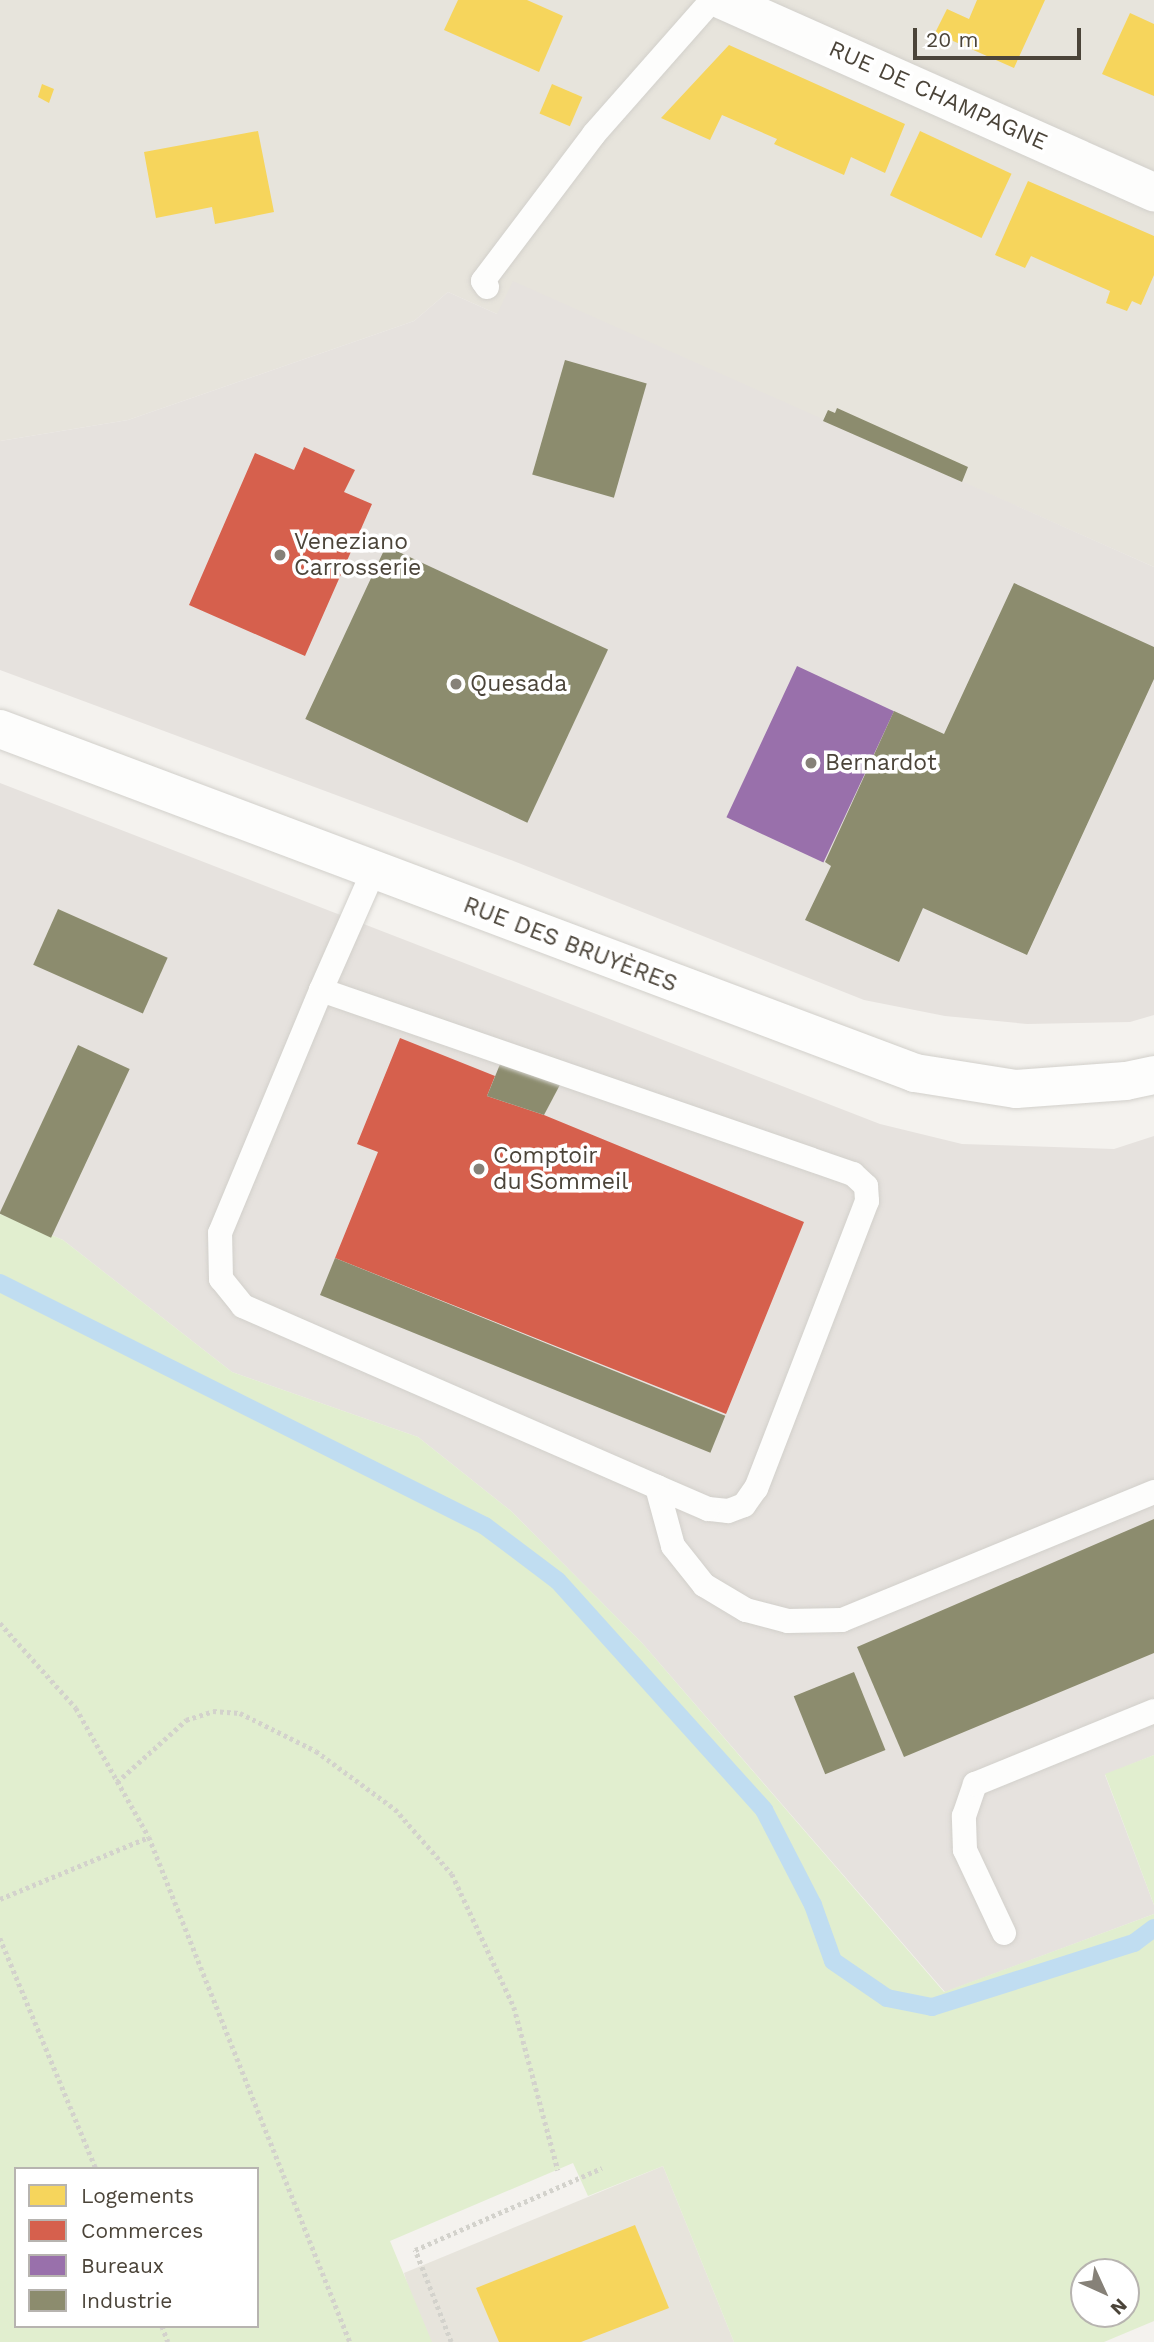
<!DOCTYPE html>
<meta charset="utf-8">
<style>
body{margin:0}
#map{position:relative;width:1154px;height:2342px;overflow:hidden;background:#f4f2ee;font-family:"Work Sans",sans-serif}
div>[style]{position:absolute}
.residential>*{inset:0;background:#e7e4dc}
.industrial>*{inset:0;background:#e6e2de}
.green>*{inset:0;background:#e1eecf}
.homes>*{inset:0;background:#f6d55c;transform-origin:0 0}
.shops>*{inset:0;background:#d6604d}
.offices>*{inset:0;background:#9970ab;transform-origin:0 0}
.industry>*{inset:0;background:#8c8c6e;transform-origin:0 0}
.stream>*{height:18px;margin:-9px;padding:0 9px;transform-origin:9px;border-radius:9px;background:#c0ddf1}
.path>*{height:4.5px;margin-top:-2.25px;transform-origin:0;background:repeating-linear-gradient(90deg,#d3d2cc 0 3.5px,transparent 0 7px)}
.roads{filter:drop-shadow(0 0 2px #d2d0cb) drop-shadow(0 0 2px #d2d0cb)}
.lane>*{height:24px;margin:-12px;padding:0 12px;transform-origin:12px;border-radius:12px;background:#fdfdfc}
.street>*{height:38px;margin:-19px;padding:0 19px;transform-origin:19px;border-radius:19px;background:#fdfdfc}
.dots>*{width:19px;height:19px;translate:-50% -50%;box-sizing:border-box;border:4px solid #fff;border-radius:50%}
span{translate:-50% -50%;white-space:nowrap;text-align:center;line-height:1.15;-webkit-text-stroke:7px #fff;paint-order:stroke}
.street-label{font-size:23px;color:#4b4439}
.poi-label{font-size:23px;color:#4b4439}
.left{translate:0 -50%;text-align:left}
.legend{position:absolute;left:14px;top:2167px;width:245px;height:161px;box-sizing:border-box;background:#fff;border:2px solid #b7b4b0;margin:0;padding:9px 12px;list-style:none;font-size:21px;color:#4b4439}
.legend li{display:flex;align-items:center;gap:14px;height:35px}
.legend b{width:35px;border:2px solid #b7b4b0}
.north{position:absolute;left:1070px;top:2258px;width:70px;height:70px;box-sizing:border-box;background:#fff;border:2px solid #b7b4b0;border-radius:50%;rotate:135deg;font-size:19px;font-weight:700;line-height:28px;text-align:center;color:#4b4439}
.north::after{content:'';display:block;margin:auto;width:24px;height:32px;background:#868178;clip-path:polygon(50% 0,100% 100%,50% 72%,0 100%)}
.scale{position:absolute;left:913px;top:28px;width:168px;height:32px;box-sizing:border-box;border:4px solid #4b4439;border-top:0;padding-left:9px;font-size:21px;line-height:24px;white-space:nowrap;color:#4b4439;-webkit-text-stroke:5px #fff;paint-order:stroke}
</style>
<div id="map">
<div class="residential">
<div style="clip-path:polygon(0 0,1154px 0,1154px 567px,730px 379px,497px 314px,448px 292px,414px 321px,128px 420px,0 441px)"></div>
<div style="clip-path:polygon(663px 2166px,734px 2342px,425px 2342px,404px 2273px)"></div>
</div>
<div class="industrial">
<div style="clip-path:polygon(513px 281px,1154px 567px,1154px 1015px,1130px 1022px,1027px 1024px,945px 1016px,864px 1000px,511px 860px,0 670px,0 441px,128px 420px,414px 321px,448px 292px,497px 314px)"></div>
<div style="clip-path:polygon(0 783px,880px 1124px,962px 1144px,1114px 1149px,1154px 1136px,1154px 1755px,1105px 1775px,1154px 1905px,1154px 1914px,945px 1992px,642px 1643px,511px 1511px,418px 1437px,232px 1372px,63px 1240px,0 1214px)"></div>
</div>
<div class="green">
<div style="clip-path:polygon(evenodd,0 1214px,63px 1240px,232px 1372px,418px 1437px,511px 1511px,642px 1643px,944px 1992px,1154px 1914px,1154px 2321px,1104px 2342px,734px 2342px,663px 2166px,588px 2196px,573px 2163px,390px 2241px,432px 2342px,0 2342px,0 1214px,16px 2169px,257px 2169px,257px 2326px,16px 2326px,16px 2169px,0 1214px,1084px 2272px,1126px 2272px,1126px 2314px,1084px 2314px,1084px 2272px)"></div>
<div style="clip-path:polygon(1154px 1755px,1154px 1905px,1105px 1774px)"></div>
</div>
<div class="homes">
<div style="clip-path:polygon(458px 0,527px 0,563px 16px,539px 72px,444px 30px)"></div>
<div style="clip-path:polygon(977px 0,1045px 0,1014px 68px,935px 33px,947px 9px,969px 19px)"></div>
<div style="clip-path:polygon(1130px 13px,1154px 24px,1154px 96px,1102px 74px)"></div>
<div style="clip-path:polygon(729px 45px,905px 124px,885px 173px,851px 157px,844px 175px,774px 144px,777px 139px,722px 115px,710px 140px,661px 118px)"></div>
<div style="clip-path:polygon(42px 84px,54px 89px,49px 103px,38px 97px)"></div>
<div style="left:552px;top:84px;width:33px;height:32px;rotate:23deg"></div>
<div style="clip-path:polygon(258px 131px,274px 212px,215px 224px,212px 207px,156px 218px,144px 152px)"></div>
<div style="left:920px;top:131px;width:101px;height:71px;rotate:25deg"></div>
<div style="clip-path:polygon(1028px 181px,1154px 236px,1154px 275px,1141px 305px,1132px 301px,1127px 311px,1106px 303px,1110px 291px,1031px 256px,1025px 268px,995px 255px)"></div>
<div style="clip-path:polygon(635px 2225px,669px 2308px,581px 2342px,499px 2342px,476px 2288px)"></div>
</div>
<div class="shops">
<div style="clip-path:polygon(304px 447px,355px 470px,344px 492px,372px 504px,305px 656px,189px 605px,255px 453px,294px 470px)"></div>
<div style="clip-path:polygon(400px 1038px,495px 1076px,487px 1096px,544px 1115px,804px 1222px,726px 1414px,335px 1258px,378px 1152px,357px 1144px)"></div>
</div>
<div class="offices">
<div style="left:797px;top:666px;width:107px;height:167px;rotate:25deg"></div>
</div>
<div class="industry">
<div style="left:565px;top:360px;width:85px;height:119px;rotate:16deg"></div>
<div style="clip-path:polygon(837px 408px,968px 467px,962px 482px,823px 421px,828px 410px,835px 413px)"></div>
<div style="left:386px;top:546px;width:245px;height:191px;rotate:25deg"></div>
<div style="clip-path:polygon(1014px 583px,1154px 647px,1154px 679px,1027px 955px,923px 908px,899px 962px,805px 920px,831px 866px,825px 862px,894px 711px,944px 734px)"></div>
<div style="left:58px;top:909px;width:120px;height:61px;rotate:24deg"></div>
<div style="left:78px;top:1045px;width:57px;height:186px;rotate:25deg"></div>
<div style="clip-path:polygon(503px 1057px,562px 1081px,544px 1115px,487px 1096px)"></div>
<div style="left:335px;top:1258px;width:421px;height:40px;rotate:22deg"></div>
<div style="clip-path:polygon(1154px 1519px,1154px 1653px,904px 1757px,857px 1647px)"></div>
<div style="left:854px;top:1672px;width:84px;height:65px;rotate:68deg"></div>
</div>
<div class="stream">
<div style="left:0;top:1283px;width:542px;rotate:26.61deg"></div>
<div style="left:485px;top:1526px;width:91px;rotate:37deg"></div>
<div style="left:558px;top:1581px;width:308px;rotate:48deg"></div>
<div style="left:764px;top:1810px;width:107px;rotate:62.7deg"></div>
<div style="left:813px;top:1905px;width:59px;rotate:70.3deg"></div>
<div style="left:833px;top:1961px;width:65px;rotate:34.4deg"></div>
<div style="left:887px;top:1998px;width:46px;rotate:11.3deg"></div>
<div style="left:932px;top:2007px;width:212px;rotate:-17.6deg"></div>
<div style="left:1134px;top:1943px;width:25px;rotate:-37deg"></div>
</div>
<div class="path">
<div style="left:0;top:1623px;width:114px;rotate:48.2deg"></div>
<div style="left:76px;top:1708px;width:148px;rotate:60.5deg"></div>
<div style="left:149px;top:1837px;width:544px;rotate:68.3deg"></div>
<div style="left:117px;top:1782px;width:93px;rotate:-41.9deg"></div>
<div style="left:186px;top:1720px;width:28px;rotate:-18deg"></div>
<div style="left:213px;top:1711px;width:27px;rotate:4deg"></div>
<div style="left:240px;top:1713px;width:85px;rotate:26.6deg"></div>
<div style="left:316px;top:1751px;width:98px;rotate:36.3deg"></div>
<div style="left:395px;top:1809px;width:86px;rotate:48.8deg"></div>
<div style="left:452px;top:1874px;width:147px;rotate:65deg"></div>
<div style="left:514px;top:2007px;width:169px;rotate:74.9deg"></div>
<div style="left:0;top:1899px;width:161px;rotate:-22.6deg"></div>
<div style="left:0;top:1938px;width:250px;rotate:67.4deg"></div>
<div style="left:162px;top:2326px;width:17px;rotate:69deg"></div>
<div style="left:451px;top:2342px;width:99px;rotate:-111.4deg"></div>
<div style="left:415px;top:2250px;width:204px;rotate:-23.7deg"></div>
</div>
<div class="roads">
<div class="lane">
<div style="left:487px;top:287px;width:7px;rotate:-124deg"></div>
<div style="left:483px;top:281px;width:184px;rotate:-52.9deg"></div>
<div style="left:594px;top:134px;width:179px;rotate:-48.6deg"></div>
<div style="left:321px;top:990px;width:563px;rotate:19.08deg"></div>
<div style="left:853px;top:1174px;width:18px;rotate:43deg"></div>
<div style="left:866px;top:1186px;width:15px;rotate:86deg"></div>
<div style="left:867px;top:1201px;width:308px;rotate:111.1deg"></div>
<div style="left:756px;top:1488px;width:21px;rotate:125deg"></div>
<div style="left:744px;top:1505px;width:17px;rotate:159deg"></div>
<div style="left:728px;top:1511px;width:20px;rotate:-174deg"></div>
<div style="left:708px;top:1509px;width:56px;rotate:-156.7deg"></div>
<div style="left:657px;top:1487px;width:452px;rotate:-156.4deg"></div>
<div style="left:243px;top:1306px;width:35px;rotate:-129deg"></div>
<div style="left:221px;top:1279px;width:46px;rotate:-91.2deg"></div>
<div style="left:220px;top:1233px;width:263px;rotate:-67.4deg"></div>
<div style="left:321px;top:990px;width:131px;rotate:-66.2deg"></div>
<div style="left:657px;top:1487px;width:61px;rotate:74.8deg"></div>
<div style="left:673px;top:1546px;width:50px;rotate:51.5deg"></div>
<div style="left:704px;top:1585px;width:49px;rotate:30.8deg"></div>
<div style="left:746px;top:1610px;width:43px;rotate:14.7deg"></div>
<div style="left:788px;top:1621px;width:54px;rotate:-1.1deg"></div>
<div style="left:842px;top:1620px;width:337px;rotate:-22.3deg"></div>
<div style="left:1004px;top:1933px;width:92px;rotate:-115.2deg"></div>
<div style="left:965px;top:1850px;width:34px;rotate:-92deg"></div>
<div style="left:964px;top:1816px;width:34px;rotate:-71deg"></div>
<div style="left:975px;top:1784px;width:193px;rotate:-22.2deg"></div>
</div>
<div class="street">
<div style="left:722px;top:0;width:473px;rotate:24deg"></div>
<div style="left:0;top:729px;width:978px;rotate:20.6deg"></div>
<div style="left:915px;top:1073px;width:102px;rotate:9deg"></div>
<div style="left:1016px;top:1089px;width:110px;rotate:-4.2deg"></div>
<div style="left:1126px;top:1081px;width:29px;rotate:-12deg"></div>
</div>
</div>
<div class="dots">
<div style="left:280px;top:555px;background:#868178"></div>
<div style="left:456px;top:684px;background:#868178"></div>
<div style="left:811px;top:763px;background:#868178"></div>
<div style="left:479px;top:1169px;background:#868178"></div>
</div>
<div class="street-label">
<span style="left:938px;top:96px;rotate:24deg">RUE DE CHAMPAGNE</span>
<span style="left:570px;top:945px;rotate:21deg">RUE DES BRUYÈRES</span>
</div>
<div class="poi-label">
<span class="left" style="left:294px;top:555px">Veneziano<br>Carrosserie</span>
<span class="left" style="left:470px;top:684px">Quesada</span>
<span class="left" style="left:825px;top:763px">Bernardot</span>
<span class="left" style="left:493px;top:1169px">Comptoir<br>du Sommeil</span>
</div>
<ul class="legend">
<li><b style="height:19px;background:#f6d55c"></b>Logements</li>
<li><b style="height:19px;background:#d6604d"></b>Commerces</li>
<li><b style="height:19px;background:#9970ab"></b>Bureaux</li>
<li><b style="height:19px;background:#8c8c6e"></b>Industrie</li>
</ul>
<div class="north">N</div>
<div class="scale">20 m</div>
</div>
